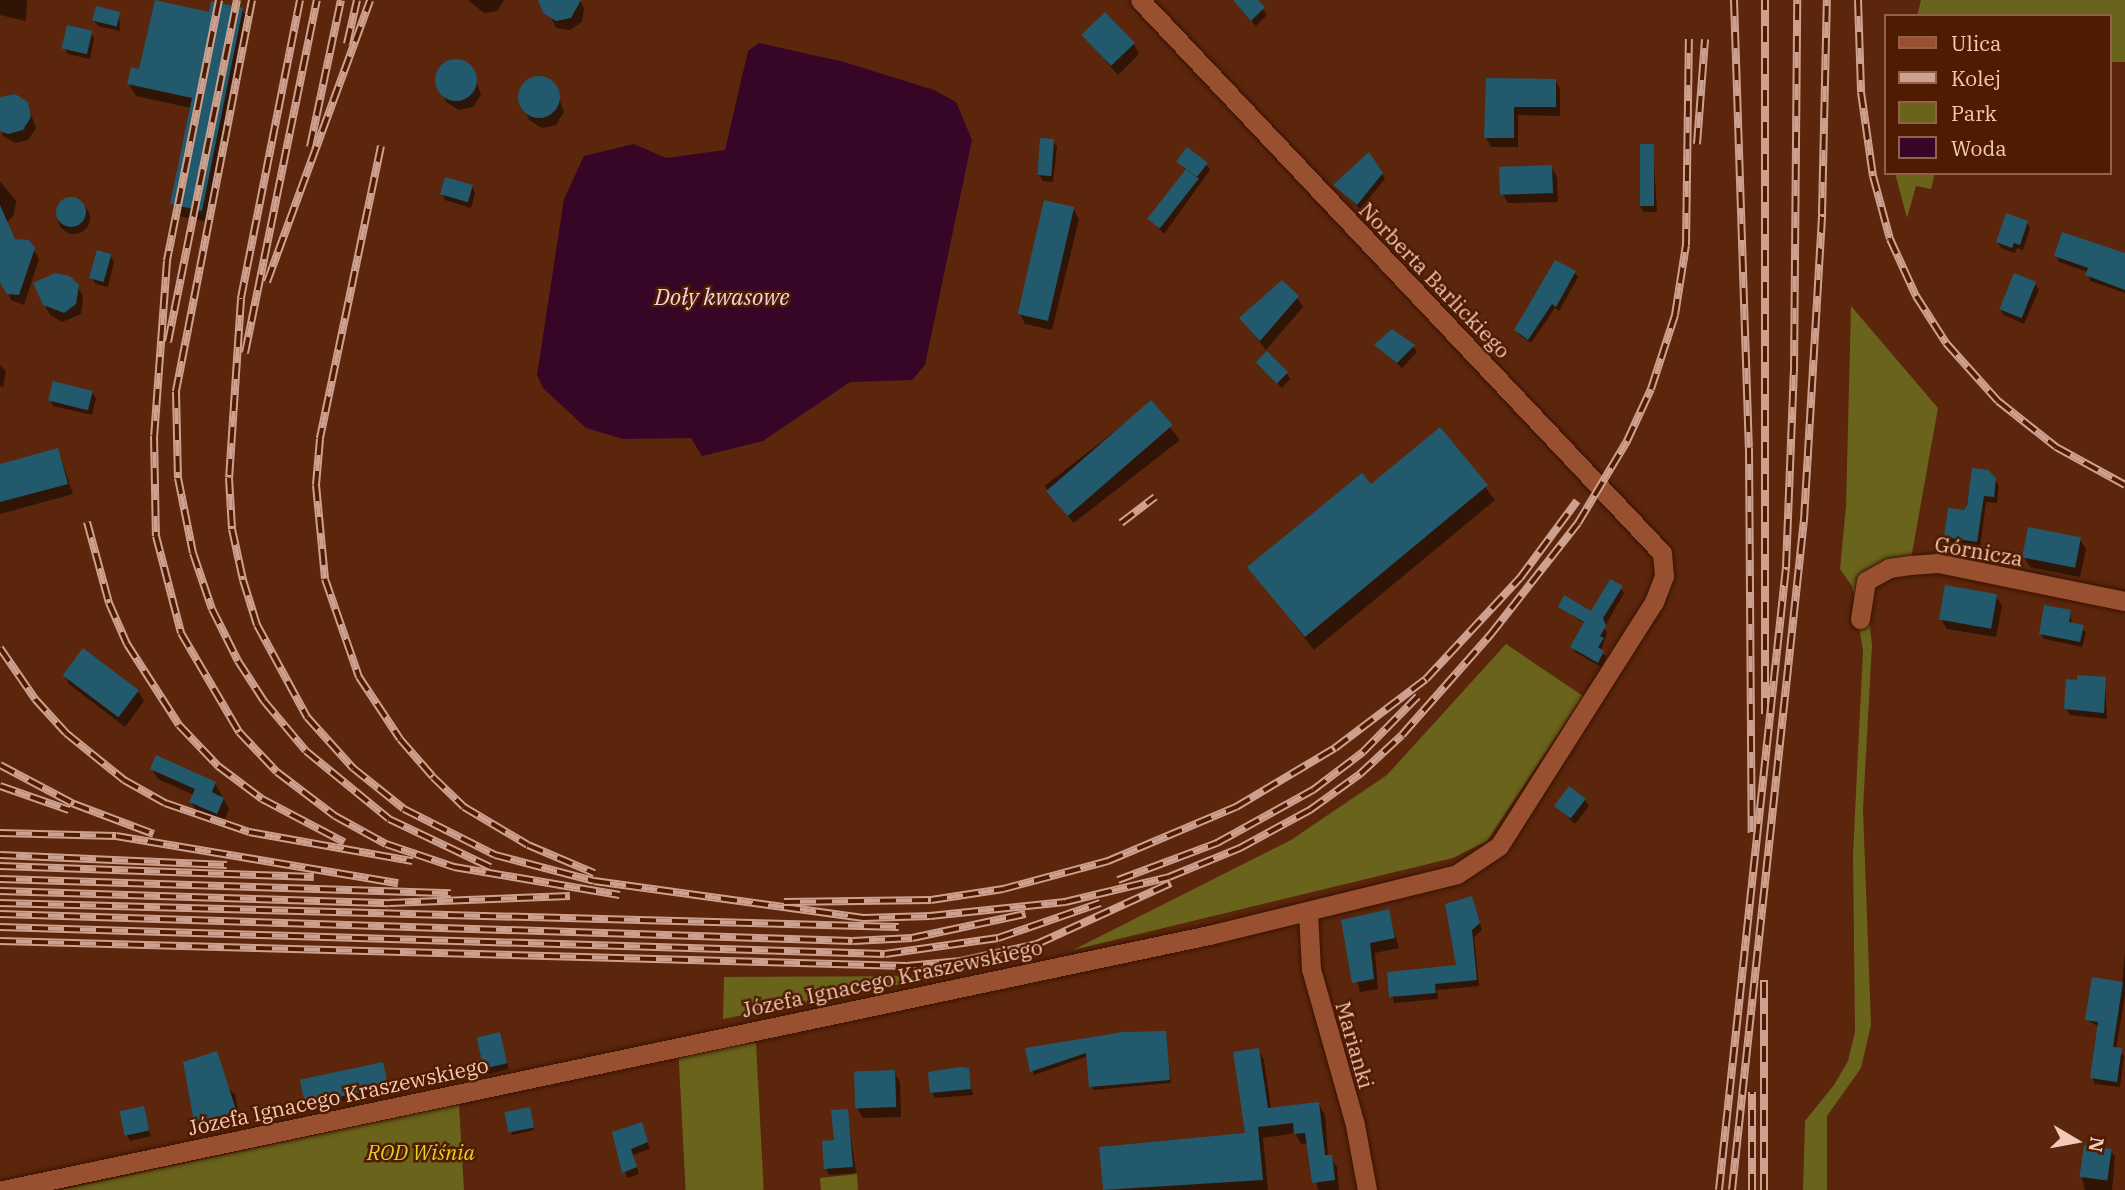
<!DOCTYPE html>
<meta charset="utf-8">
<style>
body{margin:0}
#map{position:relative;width:2125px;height:1190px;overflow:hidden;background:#5b260c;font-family:"IBM Plex Serif",serif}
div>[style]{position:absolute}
.green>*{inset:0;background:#6a631b;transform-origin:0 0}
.water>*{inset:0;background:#370627}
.shadow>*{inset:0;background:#0007;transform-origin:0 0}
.round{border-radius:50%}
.building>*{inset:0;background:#23596c;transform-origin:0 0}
.roads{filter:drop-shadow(0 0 2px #371202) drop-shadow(0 0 2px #371202)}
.street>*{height:19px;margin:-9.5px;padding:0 9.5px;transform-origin:9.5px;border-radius:9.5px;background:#995030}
.rail>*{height:8px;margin-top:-4px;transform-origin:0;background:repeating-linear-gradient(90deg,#4f1b01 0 16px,#cea18e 0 32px);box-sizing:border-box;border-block:2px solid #cea18e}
span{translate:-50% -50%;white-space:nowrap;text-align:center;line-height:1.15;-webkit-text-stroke:5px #4f1b01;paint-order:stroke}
.street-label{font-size:21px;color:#f3c9b8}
.park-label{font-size:21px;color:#e1d120;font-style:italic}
.water-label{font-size:23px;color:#efd5e3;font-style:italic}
.legend{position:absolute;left:1884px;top:14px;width:228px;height:161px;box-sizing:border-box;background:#4f1b01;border:2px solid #91614a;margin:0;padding:9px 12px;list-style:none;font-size:21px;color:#f3c9b8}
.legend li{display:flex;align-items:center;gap:14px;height:35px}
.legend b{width:35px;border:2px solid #91614a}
.north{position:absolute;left:2041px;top:1106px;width:70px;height:70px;-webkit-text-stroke:5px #4f1b01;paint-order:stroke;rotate:100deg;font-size:19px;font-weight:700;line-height:28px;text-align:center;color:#f3c9b8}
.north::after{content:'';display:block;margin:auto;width:24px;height:32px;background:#f3c9b8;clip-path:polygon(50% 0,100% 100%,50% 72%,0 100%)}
</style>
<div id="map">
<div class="green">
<div style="clip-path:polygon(1921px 0,2125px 0,2125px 62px,2109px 62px,2109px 16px,1917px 16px)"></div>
<div style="clip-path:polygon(1895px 173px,1935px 173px,1931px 189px,1916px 186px,1907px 218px)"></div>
<div style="clip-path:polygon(1851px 306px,1938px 408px,1909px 570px,1873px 587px,1869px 618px,1872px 645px,1863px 809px,1871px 1025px,1861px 1068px,1827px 1116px,1827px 1190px,1803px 1190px,1805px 1121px,1834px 1085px,1848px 1061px,1855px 1032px,1853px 854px,1863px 650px,1852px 586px,1840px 569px,1846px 506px)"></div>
<div style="clip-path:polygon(1506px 644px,1583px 696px,1487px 841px,1453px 858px,1073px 950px,1291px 840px,1387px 775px)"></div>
<div style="clip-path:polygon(942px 976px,723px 1019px,724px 977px)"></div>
<div style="left:756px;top:1043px;width:147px;height:78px;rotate:87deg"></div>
<div style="clip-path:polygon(459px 1104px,464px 1190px,60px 1190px)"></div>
<div style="clip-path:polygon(857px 1174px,858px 1190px,821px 1190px,820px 1178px)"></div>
</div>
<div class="water">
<div style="clip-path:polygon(759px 43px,844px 62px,934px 90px,956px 102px,972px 140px,925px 365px,912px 380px,850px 382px,763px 441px,702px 456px,691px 438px,623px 439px,586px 428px,543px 388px,537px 375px,564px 199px,584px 156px,634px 144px,666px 158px,725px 150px,748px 51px)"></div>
</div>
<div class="shadow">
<div style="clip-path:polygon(0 0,27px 0,26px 21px,0 15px)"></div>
<div style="clip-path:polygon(468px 0,504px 0,497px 11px,484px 13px)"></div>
<div style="clip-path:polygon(543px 0,580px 0,584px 8px,582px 22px,570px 30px,556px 28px)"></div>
<div style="clip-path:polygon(1233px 0,1256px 0,1267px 15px,1256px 26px)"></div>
<div style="clip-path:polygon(242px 9px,249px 22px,209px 222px,179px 216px,172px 204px,191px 108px,136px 96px,129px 84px,210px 14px)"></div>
<div style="clip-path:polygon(119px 14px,120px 31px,98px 26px,94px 20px)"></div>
<div style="clip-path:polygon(91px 32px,94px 39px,90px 59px,68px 54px,64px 47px)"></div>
<div style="clip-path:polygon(1084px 36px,1134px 44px,1139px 54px,1118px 75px)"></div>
<div style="clip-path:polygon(459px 61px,472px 69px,481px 95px,473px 107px,459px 110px,446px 102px,437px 77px,445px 64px)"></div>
<div style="clip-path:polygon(542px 78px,555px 87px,564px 112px,556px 125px,542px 128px,529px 120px,520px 94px,528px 82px)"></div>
<div style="clip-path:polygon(1488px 80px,1555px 80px,1560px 89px,1560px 116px,1518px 115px,1518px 147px,1491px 147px,1486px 138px)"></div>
<div style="clip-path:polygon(0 101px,27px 104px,36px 128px,28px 140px,15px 143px,3px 136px)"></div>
<div style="clip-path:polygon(1053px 141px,1057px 147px,1053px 182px,1043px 181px,1039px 175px)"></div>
<div style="clip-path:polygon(1653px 145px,1657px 212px,1644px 212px,1640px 206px)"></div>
<div style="clip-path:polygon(1178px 161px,1206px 164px,1210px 170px,1164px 234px,1149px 218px,1187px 171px)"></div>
<div style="clip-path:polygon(1551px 167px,1557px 177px,1558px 202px,1508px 203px,1502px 193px)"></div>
<div style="clip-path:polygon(1382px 174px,1385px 179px,1360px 209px,1336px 186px)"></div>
<div style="clip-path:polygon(0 181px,16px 201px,14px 215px,4px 226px,14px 240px,33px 249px,39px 259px,24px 305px,11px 300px,0 273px)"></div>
<div style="clip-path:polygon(472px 186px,475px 193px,471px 208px,445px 200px,442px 194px)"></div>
<div class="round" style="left:58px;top:202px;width:32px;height:32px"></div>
<div style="clip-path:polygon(1073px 209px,1079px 219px,1052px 330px,1025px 324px,1020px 314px)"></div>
<div style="clip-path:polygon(2027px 222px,2030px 228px,2023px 250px,2017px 248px,2015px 253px,2001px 248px,1998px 242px)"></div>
<div style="clip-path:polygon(2063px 234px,2125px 253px,2125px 293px,2090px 281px,2088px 272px,2059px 262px,2056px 256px)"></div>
<div style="clip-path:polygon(110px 255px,114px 262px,108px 287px,96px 284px,92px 278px)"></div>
<div style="clip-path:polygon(1575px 273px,1578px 277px,1559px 311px,1555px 308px,1531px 343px,1519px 335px,1516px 330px)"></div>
<div style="clip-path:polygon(2035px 284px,2039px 290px,2024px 324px,2004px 315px,2000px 309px)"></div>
<div style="clip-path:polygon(77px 286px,83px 296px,81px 314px,62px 322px,50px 315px,44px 304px)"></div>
<div style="clip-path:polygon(1297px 297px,1303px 307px,1266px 350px,1242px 319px)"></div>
<div style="clip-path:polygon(1377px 346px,1413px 346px,1417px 352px,1402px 368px)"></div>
<div style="clip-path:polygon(1258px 363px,1287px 373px,1290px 379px,1282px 388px)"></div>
<div style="clip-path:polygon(0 365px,6px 371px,3px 387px,0 386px)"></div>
<div style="clip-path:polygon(92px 392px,96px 398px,92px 415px,53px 406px,50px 400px)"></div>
<div style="left:1151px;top:403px;width:47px;height:135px;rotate:52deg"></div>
<div style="clip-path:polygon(1440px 429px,1495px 500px,1314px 650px,1250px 567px,1371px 487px)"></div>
<div style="clip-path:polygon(58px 450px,73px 494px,0 514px,0 465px)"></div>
<div style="clip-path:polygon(1973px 470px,1995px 479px,1999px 486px,1997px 503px,1986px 502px,1980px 548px,1949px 543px,1946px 537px,1965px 512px)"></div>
<div style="clip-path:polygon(2080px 539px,2086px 549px,2080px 577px,2030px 567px,2024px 557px)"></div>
<div style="clip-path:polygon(1621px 588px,1624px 593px,1604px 628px,1607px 633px,1601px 651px,1606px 657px,1601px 667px,1575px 652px,1572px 647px,1585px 624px,1560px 607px,1591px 613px)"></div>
<div style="clip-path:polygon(1996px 596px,2002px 606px,1996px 637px,1947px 629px,1941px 619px)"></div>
<div style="clip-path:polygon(2070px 612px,2072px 624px,2086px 632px,2082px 647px,2044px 639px,2040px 633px)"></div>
<div style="clip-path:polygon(64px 675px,138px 691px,144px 701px,125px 727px,70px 685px)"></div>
<div style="clip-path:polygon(2105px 679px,2107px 719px,2070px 715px,2066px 708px)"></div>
<div style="clip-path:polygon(152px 769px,215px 783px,229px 809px,223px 823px,197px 812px,191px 802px,194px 795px,158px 779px)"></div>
<div style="clip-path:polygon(1585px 800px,1589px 806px,1575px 824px,1556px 806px)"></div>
<div style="clip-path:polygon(1472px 898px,1482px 930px,1474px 937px,1479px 986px,1437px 990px,1438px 999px,1394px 1003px,1388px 974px,1459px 967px)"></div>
<div style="clip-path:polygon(1388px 911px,1399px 948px,1375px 953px,1378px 989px,1360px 992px,1343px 921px)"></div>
<div style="clip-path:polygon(2125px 952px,2125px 995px,2116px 1049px,2124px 1056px,2120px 1087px,2095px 1084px,2092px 1077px,2099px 1027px,2087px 1020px,2122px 984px)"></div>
<div style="clip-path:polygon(1165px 1032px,1171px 1083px,1093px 1090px,1088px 1056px,1034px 1075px,1027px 1050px)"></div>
<div style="clip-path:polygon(499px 1034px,509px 1069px,489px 1074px,485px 1067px)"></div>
<div style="clip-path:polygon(1258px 1050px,1264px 1060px,1271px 1109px,1319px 1104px,1325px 1115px,1328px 1155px,1337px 1167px,1339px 1190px,1318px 1190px,1309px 1143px,1301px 1144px,1295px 1133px,1263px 1138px,1268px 1190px,1105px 1190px,1101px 1148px,1247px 1135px)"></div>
<div style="clip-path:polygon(217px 1053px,227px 1088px,235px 1094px,240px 1119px,199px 1127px,196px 1121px)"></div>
<div style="clip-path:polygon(382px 1064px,390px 1092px,304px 1108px,301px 1102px)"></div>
<div style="clip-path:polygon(968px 1070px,973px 1095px,935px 1098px,932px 1092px)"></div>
<div style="clip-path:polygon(894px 1072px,900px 1082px,901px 1117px,863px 1118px,857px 1108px)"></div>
<div style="clip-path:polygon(143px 1108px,151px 1136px,130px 1141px,127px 1135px)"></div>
<div style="clip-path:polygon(847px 1111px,856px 1173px,829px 1175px,826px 1169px)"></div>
<div style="clip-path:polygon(531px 1112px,534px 1130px,512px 1135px,511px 1132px)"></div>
<div style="clip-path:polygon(641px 1124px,650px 1149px,633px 1155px,639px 1174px,627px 1178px,614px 1133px)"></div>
<div style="clip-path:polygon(2111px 1151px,2115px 1157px,2112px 1190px,2085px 1190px,2082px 1177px)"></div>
</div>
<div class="building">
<div style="clip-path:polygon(155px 0,209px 12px,211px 1px,243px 8px,202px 211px,170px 204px,192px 98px,127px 84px,131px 67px,139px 69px)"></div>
<div style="clip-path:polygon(538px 0,581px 0,571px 18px,556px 21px,543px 13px)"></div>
<div style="clip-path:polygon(1233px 0,1258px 0,1265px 7px,1251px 21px)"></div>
<div style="left:96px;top:6px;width:25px;height:15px;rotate:14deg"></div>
<div style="left:1105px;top:12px;width:43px;height:33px;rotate:46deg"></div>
<div style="left:67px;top:25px;width:26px;height:24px;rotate:13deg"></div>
<div class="round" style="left:435px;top:59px;width:42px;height:42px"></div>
<div class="round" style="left:518px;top:76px;width:42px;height:42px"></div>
<div style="clip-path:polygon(1486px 78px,1556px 79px,1556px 107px,1514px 107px,1514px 138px,1484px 138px)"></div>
<div style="clip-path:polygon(15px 94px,28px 102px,31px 117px,23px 130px,8px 134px,0 131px,0 97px)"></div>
<div style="left:1040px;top:138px;width:14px;height:37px;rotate:4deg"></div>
<div style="left:1640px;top:144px;width:14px;height:62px"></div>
<div style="left:1187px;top:147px;width:26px;height:18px;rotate:37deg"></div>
<div style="clip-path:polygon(1369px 152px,1383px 173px,1357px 205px,1333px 185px)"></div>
<div style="left:1552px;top:165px;width:28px;height:53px;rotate:88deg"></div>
<div style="left:1186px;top:169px;width:16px;height:63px;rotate:38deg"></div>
<div style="left:445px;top:177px;width:29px;height:18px;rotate:16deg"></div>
<div class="round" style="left:56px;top:197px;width:30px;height:30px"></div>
<div style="left:1044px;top:200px;width:31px;height:117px;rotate:13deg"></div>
<div style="clip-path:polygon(0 205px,15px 239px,29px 240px,35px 248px,19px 295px,7px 294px,0 283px)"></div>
<div style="clip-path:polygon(2006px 213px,2028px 221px,2020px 245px,2014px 243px,2012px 248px,1996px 242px)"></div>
<div style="clip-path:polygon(2062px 232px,2125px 253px,2125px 290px,2085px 275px,2088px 268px,2054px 256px)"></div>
<div style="left:97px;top:250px;width:15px;height:29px;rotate:16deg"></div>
<div style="clip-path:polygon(1555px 260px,1576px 271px,1556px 307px,1552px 304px,1528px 340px,1514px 330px)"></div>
<div style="clip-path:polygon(55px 273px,70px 276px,79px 285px,76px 304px,64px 313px,43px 305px,33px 283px)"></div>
<div style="left:2014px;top:273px;width:24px;height:39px;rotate:22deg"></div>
<div style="clip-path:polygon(1282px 280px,1299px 296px,1260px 341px,1239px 318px)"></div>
<div style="clip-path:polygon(1392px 329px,1415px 345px,1397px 363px,1374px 345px)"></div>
<div style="left:1267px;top:351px;width:30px;height:16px;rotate:45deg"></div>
<div style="left:53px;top:381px;width:41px;height:20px;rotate:14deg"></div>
<div style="left:1151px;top:400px;width:33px;height:139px;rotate:49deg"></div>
<div style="clip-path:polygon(1440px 427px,1488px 485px,1305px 637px,1247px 567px,1362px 473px,1371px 484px)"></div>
<div style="clip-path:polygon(58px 448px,68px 484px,0 502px,0 464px)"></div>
<div style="clip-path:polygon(1972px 468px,1988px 470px,1996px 478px,1994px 497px,1984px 496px,1977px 542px,1944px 537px,1948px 508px,1964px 510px,1967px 505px)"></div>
<div style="left:2028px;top:527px;width:54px;height:31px;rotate:11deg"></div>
<div style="clip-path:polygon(1610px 579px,1623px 586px,1603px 618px,1606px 626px,1600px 636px,1604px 638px,1598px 647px,1604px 651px,1598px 663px,1570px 647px,1584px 622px,1558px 607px,1564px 595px,1591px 611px)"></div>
<div style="left:1945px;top:585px;width:53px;height:35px;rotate:10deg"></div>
<div style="clip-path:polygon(2044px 605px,2071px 610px,2069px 622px,2084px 625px,2080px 642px,2039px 634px)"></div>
<div style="left:83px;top:648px;width:70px;height:34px;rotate:37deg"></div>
<div style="clip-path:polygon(2077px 675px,2106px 677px,2104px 713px,2064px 709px,2066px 679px,2077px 680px)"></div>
<div style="clip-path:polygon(156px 755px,216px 782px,212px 792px,224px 798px,217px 814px,189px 802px,195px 789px,150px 769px)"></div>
<div style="left:1569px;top:786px;width:21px;height:25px;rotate:37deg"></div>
<div style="clip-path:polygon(1472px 896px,1480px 923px,1472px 930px,1477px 980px,1435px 984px,1436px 993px,1389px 997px,1387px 972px,1456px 965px,1445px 904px)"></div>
<div style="clip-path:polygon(1389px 909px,1395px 938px,1370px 943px,1374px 979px,1352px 983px,1341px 920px)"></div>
<div style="clip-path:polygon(2092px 977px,2123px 982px,2113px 1047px,2122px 1048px,2117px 1082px,2090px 1078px,2098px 1022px,2085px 1020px)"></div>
<div style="clip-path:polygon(1166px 1031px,1170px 1080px,1089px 1087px,1086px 1053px,1030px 1072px,1025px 1048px,1123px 1032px)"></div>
<div style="left:500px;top:1032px;width:32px;height:24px;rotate:77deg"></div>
<div style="clip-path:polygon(1259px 1048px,1268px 1108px,1319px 1102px,1325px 1155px,1332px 1155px,1335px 1180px,1312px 1183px,1305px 1133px,1294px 1134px,1293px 1123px,1258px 1127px,1263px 1180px,1103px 1190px,1099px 1147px,1245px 1133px,1233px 1052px)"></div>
<div style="clip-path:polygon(217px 1051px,237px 1113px,194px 1122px,183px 1062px)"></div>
<div style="left:383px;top:1062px;width:25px;height:85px;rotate:78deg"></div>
<div style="clip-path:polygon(960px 1067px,969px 1068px,971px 1089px,930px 1093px,928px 1072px)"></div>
<div style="left:895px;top:1070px;width:37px;height:41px;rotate:88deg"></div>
<div style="left:144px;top:1106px;width:25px;height:25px;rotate:78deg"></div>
<div style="left:530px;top:1107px;width:21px;height:26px;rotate:79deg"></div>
<div style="clip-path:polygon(848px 1109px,853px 1167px,824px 1169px,822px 1141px,834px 1140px,831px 1110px)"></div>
<div style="clip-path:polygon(642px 1122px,648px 1142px,631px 1149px,637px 1167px,622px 1173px,612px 1132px)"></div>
<div style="left:2084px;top:1145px;width:28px;height:32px;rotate:8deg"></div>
</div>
<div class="roads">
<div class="street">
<div style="left:1860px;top:619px;width:38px;rotate:-81deg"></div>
<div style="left:1866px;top:581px;width:26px;rotate:-29deg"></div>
<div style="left:1889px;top:568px;width:21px;rotate:-8deg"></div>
<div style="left:1910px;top:565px;width:28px;rotate:-4deg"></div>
<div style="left:1938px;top:563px;width:191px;rotate:11.5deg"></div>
<div style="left:1308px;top:912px;width:57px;rotate:87deg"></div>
<div style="left:1311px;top:969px;width:162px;rotate:74.2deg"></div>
<div style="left:1355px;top:1125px;width:66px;rotate:79.5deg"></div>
<div style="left:3px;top:1190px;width:1233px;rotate:-11.94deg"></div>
<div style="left:1209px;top:935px;width:255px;rotate:-13.8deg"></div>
<div style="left:1457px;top:874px;width:50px;rotate:-33.7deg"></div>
<div style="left:1499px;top:846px;width:289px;rotate:-57.6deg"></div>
<div style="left:1654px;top:602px;width:28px;rotate:-69deg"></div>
<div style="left:1664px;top:576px;width:23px;rotate:-95deg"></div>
<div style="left:1662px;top:553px;width:760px;rotate:-133.35deg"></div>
</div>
</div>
<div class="rail">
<div style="left:219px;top:0;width:266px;rotate:101.3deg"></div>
<div style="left:167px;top:261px;width:175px;rotate:94.2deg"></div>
<div style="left:154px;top:436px;width:100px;rotate:88.9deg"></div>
<div style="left:156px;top:536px;width:100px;rotate:75.5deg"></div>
<div style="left:181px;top:633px;width:115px;rotate:59.6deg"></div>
<div style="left:239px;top:732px;width:55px;rotate:46.5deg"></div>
<div style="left:277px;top:772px;width:73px;rotate:37.2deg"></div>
<div style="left:335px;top:816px;width:58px;rotate:28.8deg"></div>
<div style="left:386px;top:844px;width:72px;rotate:18.7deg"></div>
<div style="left:454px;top:867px;width:168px;rotate:9.6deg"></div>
<div style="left:252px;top:0;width:399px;rotate:101deg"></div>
<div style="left:176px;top:392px;width:86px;rotate:88.7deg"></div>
<div style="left:178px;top:478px;width:76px;rotate:78.7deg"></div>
<div style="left:193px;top:553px;width:59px;rotate:71.3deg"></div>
<div style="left:212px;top:609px;width:58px;rotate:63.4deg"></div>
<div style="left:238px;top:661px;width:48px;rotate:57deg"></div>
<div style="left:264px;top:701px;width:65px;rotate:50deg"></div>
<div style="left:306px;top:751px;width:107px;rotate:39.3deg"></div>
<div style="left:389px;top:819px;width:112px;rotate:25.4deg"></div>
<div style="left:300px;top:0;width:305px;rotate:101.2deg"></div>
<div style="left:241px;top:299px;width:179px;rotate:93.8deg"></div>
<div style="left:229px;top:478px;width:51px;rotate:86.6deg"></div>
<div style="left:232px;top:529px;width:52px;rotate:77.8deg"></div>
<div style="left:243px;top:580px;width:47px;rotate:72.7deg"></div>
<div style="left:257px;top:625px;width:105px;rotate:61.5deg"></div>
<div style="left:307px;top:717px;width:69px;rotate:48deg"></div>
<div style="left:353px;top:768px;width:65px;rotate:38.8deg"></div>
<div style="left:404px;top:809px;width:102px;rotate:26.8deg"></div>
<div style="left:495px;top:855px;width:102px;rotate:14.7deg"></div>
<div style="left:594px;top:881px;width:272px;rotate:7.8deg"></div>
<div style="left:863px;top:918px;width:67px;rotate:-1.7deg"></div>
<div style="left:930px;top:916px;width:136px;rotate:-5.9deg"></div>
<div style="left:1065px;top:902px;width:107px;rotate:-13.5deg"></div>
<div style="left:1169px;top:877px;width:77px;rotate:-22.2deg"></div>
<div style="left:1240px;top:848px;width:80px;rotate:-28.5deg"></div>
<div style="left:1310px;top:810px;width:62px;rotate:-35.8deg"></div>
<div style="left:1360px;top:774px;width:57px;rotate:-42.9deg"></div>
<div style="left:1402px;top:735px;width:135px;rotate:-48.6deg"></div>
<div style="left:1491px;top:634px;width:141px;rotate:-51.9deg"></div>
<div style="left:1578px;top:523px;width:96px;rotate:-59.1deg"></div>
<div style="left:1627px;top:441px;width:57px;rotate:-65.2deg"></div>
<div style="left:1651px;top:389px;width:78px;rotate:-72deg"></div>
<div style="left:1675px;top:315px;width:71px;rotate:-81.1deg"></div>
<div style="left:1686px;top:245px;width:206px;rotate:-89.2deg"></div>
<div style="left:1734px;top:0;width:448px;rotate:88.1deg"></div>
<div style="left:1749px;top:448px;width:385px;rotate:89.6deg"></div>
<div style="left:1858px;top:0;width:92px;rotate:88.1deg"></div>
<div style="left:1861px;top:92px;width:85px;rotate:81.9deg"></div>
<div style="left:1873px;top:176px;width:65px;rotate:74.9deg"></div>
<div style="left:1890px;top:239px;width:63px;rotate:65.5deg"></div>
<div style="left:1916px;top:296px;width:56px;rotate:57.4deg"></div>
<div style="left:1946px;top:343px;width:78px;rotate:48.1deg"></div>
<div style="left:1998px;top:401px;width:74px;rotate:38.4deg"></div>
<div style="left:2056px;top:447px;width:79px;rotate:28.8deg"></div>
<div style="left:347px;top:44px;width:45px;rotate:-77.2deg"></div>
<div style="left:1697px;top:144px;width:105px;rotate:-85.6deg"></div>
<div style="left:381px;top:146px;width:299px;rotate:101.8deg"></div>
<div style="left:320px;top:439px;width:46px;rotate:95deg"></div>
<div style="left:316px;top:485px;width:94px;rotate:84.5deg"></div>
<div style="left:325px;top:579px;width:104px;rotate:70.9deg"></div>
<div style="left:359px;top:677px;width:74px;rotate:56.5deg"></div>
<div style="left:400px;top:739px;width:50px;rotate:49deg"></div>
<div style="left:433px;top:777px;width:43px;rotate:44.1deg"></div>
<div style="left:464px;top:807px;width:74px;rotate:30.7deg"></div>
<div style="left:528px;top:845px;width:72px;rotate:23deg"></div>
<div style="left:310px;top:147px;width:150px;rotate:-78.1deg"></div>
<div style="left:267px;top:282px;width:300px;rotate:-69.9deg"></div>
<div style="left:168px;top:342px;width:349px;rotate:-78.6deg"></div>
<div style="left:245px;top:353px;width:360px;rotate:-78.5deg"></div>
<div style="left:87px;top:522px;width:84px;rotate:74.8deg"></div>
<div style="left:109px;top:603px;width:45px;rotate:66.3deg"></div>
<div style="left:127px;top:644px;width:96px;rotate:57.3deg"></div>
<div style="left:179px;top:725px;width:57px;rotate:46.4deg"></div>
<div style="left:218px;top:766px;width:55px;rotate:36.9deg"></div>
<div style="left:262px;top:799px;width:93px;rotate:27.7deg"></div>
<div style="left:1121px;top:523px;width:43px;rotate:-37.4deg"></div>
<div style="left:0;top:648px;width:62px;rotate:55.5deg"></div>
<div style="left:35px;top:699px;width:46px;rotate:47.6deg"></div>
<div style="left:66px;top:733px;width:75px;rotate:39deg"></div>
<div style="left:124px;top:780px;width:47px;rotate:29.3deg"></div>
<div style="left:165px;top:803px;width:89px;rotate:19deg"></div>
<div style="left:249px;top:832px;width:166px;rotate:10.1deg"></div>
<div style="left:1765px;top:714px;width:714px;rotate:-90deg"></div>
<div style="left:0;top:765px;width:84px;rotate:27.8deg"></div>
<div style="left:74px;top:804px;width:85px;rotate:20.6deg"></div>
<div style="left:0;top:786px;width:73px;rotate:19.2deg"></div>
<div style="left:0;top:833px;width:116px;rotate:1.5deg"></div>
<div style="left:116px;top:836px;width:286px;rotate:9.5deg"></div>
<div style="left:0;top:855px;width:227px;rotate:2.5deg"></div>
<div style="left:0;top:866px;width:314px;rotate:2deg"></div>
<div style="left:0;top:879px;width:451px;rotate:1.8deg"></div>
<div style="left:1118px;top:880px;width:106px;rotate:-20.5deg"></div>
<div style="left:1217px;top:843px;width:110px;rotate:-28.9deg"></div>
<div style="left:1313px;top:790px;width:63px;rotate:-37.2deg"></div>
<div style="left:1363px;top:752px;width:78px;rotate:-45.5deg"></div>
<div style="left:0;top:891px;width:389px;rotate:1.8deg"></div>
<div style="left:389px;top:903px;width:181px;rotate:-2.2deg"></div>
<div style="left:784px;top:902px;width:147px;rotate:-0.8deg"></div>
<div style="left:931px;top:900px;width:73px;rotate:-8.7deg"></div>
<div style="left:1003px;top:889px;width:109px;rotate:-14.9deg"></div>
<div style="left:1108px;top:861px;width:139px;rotate:-22.9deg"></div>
<div style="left:1236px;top:807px;width:115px;rotate:-30.8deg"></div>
<div style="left:1335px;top:748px;width:114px;rotate:-37.2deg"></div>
<div style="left:1426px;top:679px;width:138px;rotate:-47.1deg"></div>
<div style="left:1520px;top:578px;width:96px;rotate:-53.5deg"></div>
<div style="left:0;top:903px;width:899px;rotate:1.53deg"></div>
<div style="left:0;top:914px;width:853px;rotate:1.81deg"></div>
<div style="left:853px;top:941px;width:59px;rotate:-2.9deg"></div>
<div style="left:912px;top:938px;width:116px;rotate:-12deg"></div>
<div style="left:0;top:927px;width:885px;rotate:1.75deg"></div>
<div style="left:885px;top:954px;width:114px;rotate:-8.1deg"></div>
<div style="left:998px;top:938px;width:108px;rotate:-18.9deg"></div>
<div style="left:0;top:941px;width:907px;rotate:1.58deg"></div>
<div style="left:907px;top:966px;width:54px;rotate:-5.3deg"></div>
<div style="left:961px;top:961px;width:78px;rotate:-12.6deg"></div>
<div style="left:1037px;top:944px;width:147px;rotate:-24.5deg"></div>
<div style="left:1719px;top:1190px;width:627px;rotate:-83.86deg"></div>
<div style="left:1786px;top:567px;width:195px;rotate:-87.7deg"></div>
<div style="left:1794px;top:372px;width:372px;rotate:-89.5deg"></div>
<div style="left:1732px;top:1190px;width:674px;rotate:-83.87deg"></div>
<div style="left:1804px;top:520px;width:307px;rotate:-86.6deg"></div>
<div style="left:1822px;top:214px;width:214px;rotate:-88.7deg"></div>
<div style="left:1752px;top:1190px;width:98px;rotate:-90deg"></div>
<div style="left:1764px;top:1190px;width:210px;rotate:-90deg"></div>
</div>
<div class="street-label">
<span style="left:1435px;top:280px;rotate:46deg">Norberta Barlickiego</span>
<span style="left:1979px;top:551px;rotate:10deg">Górnicza</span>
<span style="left:892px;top:978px;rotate:-12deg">Józefa Ignacego Kraszewskiego</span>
<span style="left:1355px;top:1045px;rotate:74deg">Marianki</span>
<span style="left:338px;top:1096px;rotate:-12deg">Józefa Ignacego Kraszewskiego</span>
</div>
<div class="park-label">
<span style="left:421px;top:1152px">ROD Wiśnia</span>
</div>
<div class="water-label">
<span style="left:722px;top:296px">Doły kwasowe</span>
</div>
<ul class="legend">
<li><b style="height:9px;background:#995030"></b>Ulica</li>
<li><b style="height:9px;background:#cea18e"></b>Kolej</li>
<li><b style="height:19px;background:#6a631b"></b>Park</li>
<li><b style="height:19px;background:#370627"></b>Woda</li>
</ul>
<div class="north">N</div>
</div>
